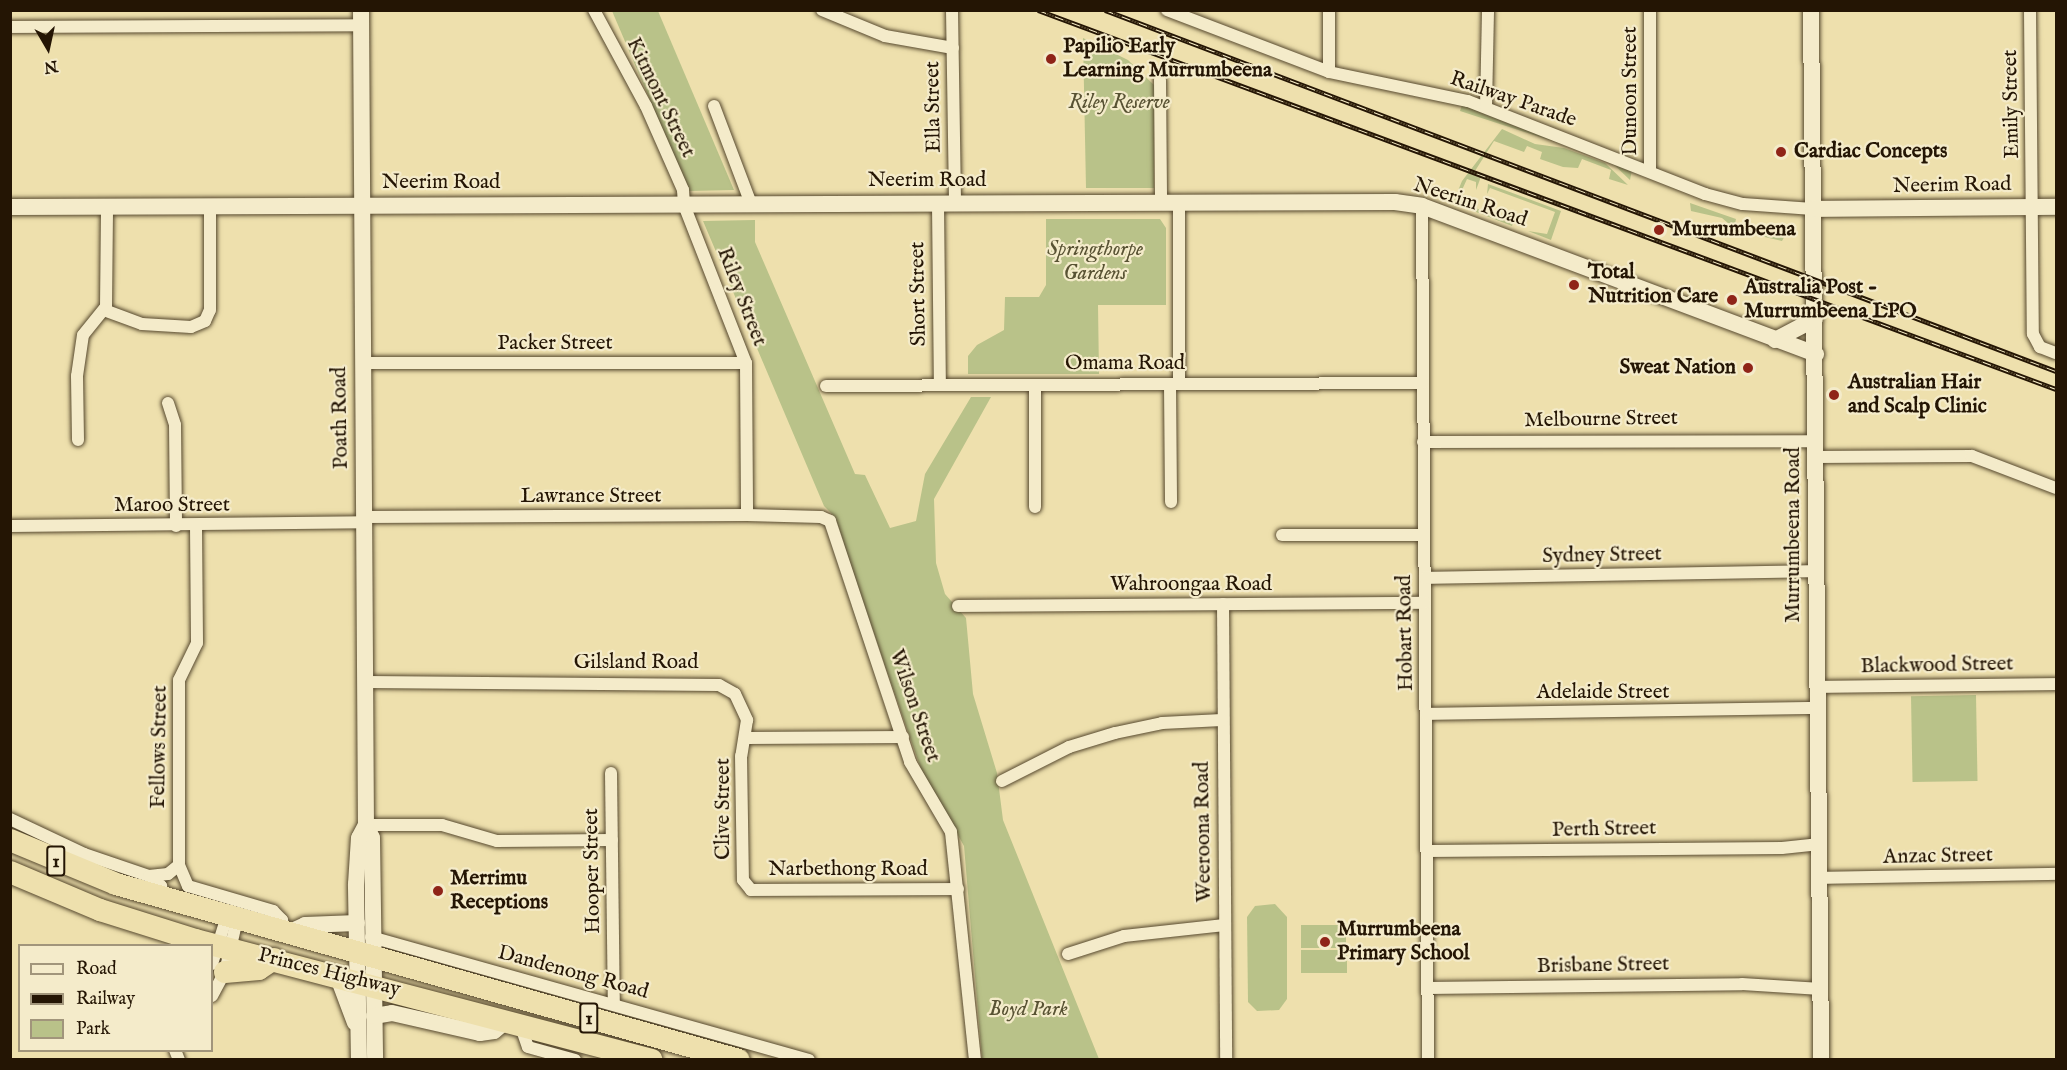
<!DOCTYPE html>
<style>
body{margin:0}
#map{position:relative;width:2067px;height:1070px;overflow:hidden;background:#eee0ad;font-family:"IM FELL English",serif}
div>[style]{position:absolute}
.green>*{inset:0;background:#b9c289;transform-origin:0 0}
.roads{filter:drop-shadow(0 0 2px #56482e) drop-shadow(0 0 2px #56482e)}
.street>*{height:12px;margin:-6px;padding:0 6px;transform-origin:6px;border-radius:6px;background:#f4ebca}
.secondary>*{height:16px;margin:-8px;padding:0 8px;transform-origin:8px;border-radius:8px;background:#f4ebca}
.highway>*{height:22px;margin:-11px;padding:0 11px;transform-origin:11px;border-radius:11px;background:#eee0ad}
.rail>*{height:5px;margin-top:-2.5px;transform-origin:0;background:repeating-linear-gradient(90deg,#f4ebca 0 9px,#241504 0 18px);box-sizing:border-box;border-block:2px solid #241504}
.dots>*{width:16px;height:16px;translate:-50% -50%;box-sizing:border-box;border:3px solid #f4ebca;border-radius:50%}
span{translate:-50% -50%;white-space:nowrap;text-align:center;line-height:1.15;-webkit-text-stroke:4.5px #f4ebca;paint-order:stroke}
.shield-label span{padding:2px 4px;background:#f4ebca;border:2px solid;border-radius:4px;-webkit-text-stroke-width:0}
.shield-label{font-size:20px;color:#241504;font-weight:700}
.poi-label{font-size:21px;color:#241504;font-weight:700}
.left{translate:0 -50%;text-align:left}
.right{translate:-100% -50%;text-align:right}
.street-label{font-size:21px;color:#241504}
.park-label{font-size:21px;color:#585233;font-style:italic}
.frame{position:absolute;inset:0;border:12px solid #241504;pointer-events:none}
.legend{position:absolute;left:18px;top:944px;width:195px;height:108px;box-sizing:border-box;background:#f4ebca;border:2px solid #a1957b;margin:0;padding:8px 10px;list-style:none;font-size:18px;color:#241504}
.legend li{display:flex;align-items:center;gap:12px;height:30px}
.legend b{width:30px;border:2px solid #a1957b}
.north{position:absolute;left:18px;top:18px;width:60px;height:60px;-webkit-text-stroke:4px #f4ebca;paint-order:stroke;rotate:171deg;font-size:16px;font-weight:700;line-height:24px;text-align:center;color:#241504}
.north::after{content:'';display:block;margin:auto;width:21px;height:27px;background:#241504;clip-path:polygon(50% 0,100% 100%,50% 72%,0 100%)}
</style>
<div id="map">
<div class="green">
<div style="clip-path:polygon(612px 11px,658px 11px,734px 190px,689px 191px)"></div>
<div style="clip-path:polygon(1083px 38px,1128px 60px,1154px 85px,1154px 188px,1086px 188px)"></div>
<div style="clip-path:polygon(1462px 105px,1610px 159px,1632px 170px,1630px 180px,1608px 159px,1460px 111px)"></div>
<div style="clip-path:polygon(1502px 129px,1535px 144px,1564px 148px,1605px 163px,1628px 185px,1609px 179px,1611px 170px,1582px 159px,1578px 168px,1563px 167px,1540px 159px,1542px 152px,1527px 146px,1524px 152px,1494px 141px,1475px 171px,1482px 174px,1476px 190px,1476px 182px,1467px 179px,1457px 201px,1510px 221px,1516px 215px,1512px 226px,1453px 203px,1462px 181px)"></div>
<div style="clip-path:polygon(1488px 184px,1561px 211px,1551px 240px,1528px 231px,1547px 234px,1555px 212px,1490px 188px,1487px 194px)"></div>
<div style="clip-path:polygon(1690px 203px,1736px 219px,1734px 228px,1722px 218px,1691px 211px)"></div>
<div style="clip-path:polygon(1046px 219px,1160px 219px,1166px 228px,1166px 305px,1098px 305px,1099px 374px,968px 374px,968px 356px,977px 345px,1004px 330px,1005px 297px,1039px 297px,1046px 285px)"></div>
<div style="clip-path:polygon(755px 220px,755px 242px,855px 474px,865px 475px,890px 528px,916px 521px,925px 474px,971px 397px,991px 397px,934px 499px,936px 563px,945px 594px,966px 618px,973px 694px,997px 773px,1003px 820px,1099px 1059px,982px 1059px,964px 846px,921px 769px,832px 514px,824px 506px,703px 221px)"></div>
<div style="clip-path:polygon(1781px 224px,1789px 228px,1782px 241px,1743px 232px,1744px 226px)"></div>
<div style="left:1976px;top:695px;width:86px;height:65px;rotate:89deg"></div>
<div style="clip-path:polygon(1275px 904px,1287px 917px,1287px 999px,1279px 1010px,1257px 1011px,1248px 1002px,1247px 917px,1255px 906px)"></div>
<div style="left:1301px;top:925px;width:45px;height:23px"></div>
<div style="left:1347px;top:950px;width:23px;height:46px;rotate:90deg"></div>
</div>
<div class="roads">
<div class="street">
<div style="left:594px;top:10px;width:109px;rotate:61.6deg"></div>
<div style="left:646px;top:106px;width:92px;rotate:66.2deg"></div>
<div style="left:683px;top:190px;width:15px;rotate:86deg"></div>
<div style="left:684px;top:205px;width:170px;rotate:68.6deg"></div>
<div style="left:746px;top:363px;width:152px;rotate:89.6deg"></div>
<div style="left:822px;top:10px;width:68px;rotate:22.4deg"></div>
<div style="left:885px;top:36px;width:69px;rotate:10deg"></div>
<div style="left:952px;top:10px;width:193px;rotate:89.1deg"></div>
<div style="left:1167px;top:10px;width:173px;rotate:20.9deg"></div>
<div style="left:1329px;top:72px;width:142px;rotate:11.8deg"></div>
<div style="left:1468px;top:101px;width:255px;rotate:21.4deg"></div>
<div style="left:1705px;top:194px;width:39px;rotate:15deg"></div>
<div style="left:1743px;top:204px;width:70px;rotate:4.1deg"></div>
<div style="left:1329px;top:10px;width:62px;rotate:90deg"></div>
<div style="left:2030px;top:10px;width:324px;rotate:89.5deg"></div>
<div style="left:2033px;top:334px;width:15px;rotate:62deg"></div>
<div style="left:2040px;top:347px;width:17px;rotate:21deg"></div>
<div style="left:10px;top:27px;width:352px;rotate:-0.3deg"></div>
<div style="left:1160px;top:80px;width:123px;rotate:89.5deg"></div>
<div style="left:714px;top:106px;width:105px;rotate:69.3deg"></div>
<div style="left:1486px;top:107px;width:97px;rotate:-88.8deg"></div>
<div style="left:1650px;top:170px;width:160px;rotate:-90deg"></div>
<div style="left:1179px;top:203px;width:180px;rotate:90deg"></div>
<div style="left:938px;top:204px;width:181px;rotate:89.4deg"></div>
<div style="left:1422px;top:206px;width:854px;rotate:89.6deg"></div>
<div style="left:104px;top:310px;width:40px;rotate:20.2deg"></div>
<div style="left:142px;top:324px;width:49px;rotate:3.5deg"></div>
<div style="left:191px;top:327px;width:15px;rotate:-23deg"></div>
<div style="left:205px;top:321px;width:12px;rotate:-66deg"></div>
<div style="left:210px;top:310px;width:104px;rotate:-90deg"></div>
<div style="left:363px;top:363px;width:383px"></div>
<div style="left:1170px;top:384px;width:118px;rotate:89.5deg"></div>
<div style="left:826px;top:386px;width:597px;rotate:-0.29deg"></div>
<div style="left:168px;top:403px;width:23px;rotate:72deg"></div>
<div style="left:175px;top:425px;width:101px;rotate:89.4deg"></div>
<div style="left:78px;top:440px;width:64px;rotate:-90.9deg"></div>
<div style="left:77px;top:376px;width:41px;rotate:-81.7deg"></div>
<div style="left:83px;top:335px;width:36px;rotate:-51deg"></div>
<div style="left:106px;top:307px;width:100px;rotate:-89.4deg"></div>
<div style="left:1423px;top:442px;width:393px;rotate:-0.1deg"></div>
<div style="left:1816px;top:457px;width:156px;rotate:-0.4deg"></div>
<div style="left:1972px;top:456px;width:90px;rotate:20.9deg"></div>
<div style="left:1035px;top:507px;width:122px;rotate:-90deg"></div>
<div style="left:365px;top:517px;width:382px;rotate:-0.3deg"></div>
<div style="left:747px;top:515px;width:74px;rotate:1.5deg"></div>
<div style="left:821px;top:517px;width:10px;rotate:24deg"></div>
<div style="left:830px;top:521px;width:254px;rotate:71.6deg"></div>
<div style="left:910px;top:762px;width:81px;rotate:59.6deg"></div>
<div style="left:951px;top:832px;width:229px;rotate:84deg"></div>
<div style="left:10px;top:526px;width:355px;rotate:-0.6deg"></div>
<div style="left:196px;top:526px;width:117px;rotate:89.5deg"></div>
<div style="left:197px;top:643px;width:41px;rotate:115.9deg"></div>
<div style="left:179px;top:680px;width:185px;rotate:90deg"></div>
<div style="left:179px;top:865px;width:23px;rotate:67deg"></div>
<div style="left:188px;top:886px;width:89px;rotate:16.4deg"></div>
<div style="left:273px;top:911px;width:13px;rotate:45deg"></div>
<div style="left:282px;top:920px;width:11px;rotate:95deg"></div>
<div style="left:1282px;top:535px;width:142px"></div>
<div style="left:1425px;top:578px;width:392px;rotate:-1deg"></div>
<div style="left:1223px;top:604px;width:456px;rotate:89.6deg"></div>
<div style="left:958px;top:606px;width:467px;rotate:-0.4deg"></div>
<div style="left:367px;top:682px;width:352px;rotate:0.5deg"></div>
<div style="left:719px;top:685px;width:18px;rotate:29deg"></div>
<div style="left:735px;top:694px;width:29px;rotate:65deg"></div>
<div style="left:747px;top:720px;width:36px;rotate:99deg"></div>
<div style="left:741px;top:756px;width:124px;rotate:89.1deg"></div>
<div style="left:743px;top:880px;width:13px;rotate:51deg"></div>
<div style="left:751px;top:890px;width:207px;rotate:-0.3deg"></div>
<div style="left:1817px;top:687px;width:239px;rotate:-0.7deg"></div>
<div style="left:1426px;top:714px;width:392px;rotate:-0.9deg"></div>
<div style="left:746px;top:738px;width:157px;rotate:-0.4deg"></div>
<div style="left:611px;top:773px;width:231px;rotate:89.3deg"></div>
<div style="left:1002px;top:781px;width:75px;rotate:-26.9deg"></div>
<div style="left:1069px;top:747px;width:48px;rotate:-16.9deg"></div>
<div style="left:1115px;top:733px;width:48px;rotate:-12deg"></div>
<div style="left:1162px;top:723px;width:60px;rotate:-2.9deg"></div>
<div style="left:10px;top:819px;width:82px;rotate:25.3deg"></div>
<div style="left:84px;top:854px;width:69px;rotate:18.7deg"></div>
<div style="left:149px;top:876px;width:16px;rotate:40deg"></div>
<div style="left:161px;top:886px;width:11px;rotate:100deg"></div>
<div style="left:366px;top:825px;width:76px"></div>
<div style="left:442px;top:825px;width:57px;rotate:16.2deg"></div>
<div style="left:497px;top:841px;width:115px;rotate:-0.5deg"></div>
<div style="left:1427px;top:851px;width:355px;rotate:-0.5deg"></div>
<div style="left:1782px;top:848px;width:38px;rotate:-6deg"></div>
<div style="left:149px;top:876px;width:19px;rotate:-6deg"></div>
<div style="left:168px;top:874px;width:14px;rotate:-39deg"></div>
<div style="left:1819px;top:878px;width:237px;rotate:-1deg"></div>
<div style="left:371px;top:937px;width:455px;rotate:15.7deg"></div>
<div style="left:1068px;top:954px;width:59px;rotate:-17.8deg"></div>
<div style="left:1124px;top:936px;width:101px;rotate:-6.3deg"></div>
<div style="left:212px;top:964px;width:50px;rotate:-72.6deg"></div>
<div style="left:1427px;top:988px;width:315px;rotate:-0.7deg"></div>
<div style="left:1742px;top:984px;width:79px;rotate:3.6deg"></div>
<div style="left:212px;top:996px;width:27px;rotate:-62deg"></div>
<div style="left:225px;top:972px;width:54px;rotate:-77.2deg"></div>
<div style="left:520px;top:1024px;width:24px;rotate:71deg"></div>
<div style="left:528px;top:1047px;width:49px;rotate:15.5deg"></div>
<div style="left:175px;top:1050px;width:11px;rotate:68deg"></div>
</div>
<div class="secondary">
<div style="left:361px;top:10px;width:815px;rotate:89.65deg"></div>
<div style="left:366px;top:825px;width:14px;rotate:65deg"></div>
<div style="left:372px;top:838px;width:222px;rotate:89.2deg"></div>
<div style="left:1811px;top:10px;width:1050px;rotate:89.45deg"></div>
<div style="left:10px;top:207px;width:1385px;rotate:-0.21deg"></div>
<div style="left:1395px;top:202px;width:27px;rotate:8deg"></div>
<div style="left:1422px;top:206px;width:421px;rotate:20.6deg"></div>
<div style="left:1813px;top:209px;width:243px;rotate:-0.5deg"></div>
<div style="left:1775px;top:340px;width:45px;rotate:-27.7deg"></div>
<div style="left:288px;top:933px;width:19px;rotate:-25deg"></div>
<div style="left:305px;top:925px;width:52px;rotate:-2.2deg"></div>
<div style="left:337px;top:975px;width:51px;rotate:69.4deg"></div>
<div style="left:374px;top:1016px;width:18px;rotate:-9deg"></div>
<div style="left:392px;top:1013px;width:90px;rotate:12.8deg"></div>
<div style="left:480px;top:1033px;width:14px;rotate:-8deg"></div>
<div style="left:494px;top:1031px;width:17px;rotate:-40deg"></div>
<div style="left:359px;top:1060px;width:176px;rotate:-91deg"></div>
<div style="left:356px;top:884px;width:46px;rotate:-86.3deg"></div>
<div style="left:359px;top:838px;width:15px;rotate:-62deg"></div>
</div>
<div class="highway">
<div style="left:10px;top:840px;width:115px;rotate:22.5deg"></div>
<div style="left:116px;top:884px;width:647px;rotate:15.78deg"></div>
<div style="left:10px;top:872px;width:98px;rotate:22.9deg"></div>
<div style="left:100px;top:910px;width:100px;rotate:17.5deg"></div>
<div style="left:195px;top:940px;width:472px;rotate:14.7deg"></div>
<div style="left:225px;top:972px;width:34px;rotate:-5deg"></div>
<div style="left:259px;top:969px;width:18px;rotate:-34deg"></div>
</div>
</div>
<div class="rail">
<div style="left:1038px;top:10px;width:1086px;rotate:20.42deg"></div>
<div style="left:1105px;top:10px;width:1017px;rotate:20.79deg"></div>
</div>
<div class="dots">
<div style="left:1051px;top:59px;background:#8f2418"></div>
<div style="left:1781px;top:152px;background:#8f2418"></div>
<div style="left:1659px;top:230px;background:#8f2418"></div>
<div style="left:1574px;top:285px;background:#8f2418"></div>
<div style="left:1732px;top:300px;background:#8f2418"></div>
<div style="left:1748px;top:368px;background:#8f2418"></div>
<div style="left:1834px;top:395px;background:#8f2418"></div>
<div style="left:438px;top:891px;background:#8f2418"></div>
<div style="left:1325px;top:942px;background:#8f2418"></div>
</div>
<div class="shield-label">
<span style="left:56px;top:861px">1</span>
<span style="left:589px;top:1018px">1</span>
</div>
<div class="poi-label">
<span class="left" style="left:1063px;top:59px">Papilio Early<br>Learning Murrumbeena</span>
<span class="left" style="left:1794px;top:152px">Cardiac Concepts</span>
<span class="left" style="left:1672px;top:230px">Murrumbeena</span>
<span class="left" style="left:1588px;top:285px">Total<br>Nutrition Care</span>
<span class="left" style="left:1744px;top:300px">Australia Post -<br>Murrumbeena LPO</span>
<span class="right" style="left:1736px;top:368px">Sweat Nation</span>
<span class="left" style="left:1848px;top:395px">Australian Hair<br>and Scalp Clinic</span>
<span class="left" style="left:450px;top:891px">Merrimu<br>Receptions</span>
<span class="left" style="left:1337px;top:942px">Murrumbeena<br>Primary School</span>
</div>
<div class="street-label">
<span style="left:1631px;top:91px;rotate:-90deg">Dunoon Street</span>
<span style="left:660px;top:98px;rotate:64deg">Kitmont Street</span>
<span style="left:1513px;top:100px;rotate:19deg">Railway Parade</span>
<span style="left:2012px;top:104px;rotate:-91deg">Emily Street</span>
<span style="left:934px;top:107px;rotate:-91deg">Ella Street</span>
<span style="left:927px;top:181px">Neerim Road</span>
<span style="left:441px;top:183px">Neerim Road</span>
<span style="left:1952px;top:186px;rotate:-1deg">Neerim Road</span>
<span style="left:1470px;top:203px;rotate:18deg">Neerim Road</span>
<span style="left:919px;top:294px;rotate:-91deg">Short Street</span>
<span style="left:741px;top:297px;rotate:69deg">Riley Street</span>
<span style="left:555px;top:344px">Packer Street</span>
<span style="left:1125px;top:364px">Omama Road</span>
<span style="left:341px;top:418px;rotate:-91deg">Poath Road</span>
<span style="left:1601px;top:420px;rotate:-1deg">Melbourne Street</span>
<span style="left:591px;top:497px">Lawrance Street</span>
<span style="left:172px;top:506px">Maroo Street</span>
<span style="left:1794px;top:535px;rotate:-90deg">Murrumbeena Road</span>
<span style="left:1602px;top:556px;rotate:-1deg">Sydney Street</span>
<span style="left:1191px;top:585px">Wahroongaa Road</span>
<span style="left:1406px;top:633px;rotate:-91deg">Hobart Road</span>
<span style="left:636px;top:663px">Gilsland Road</span>
<span style="left:1937px;top:666px;rotate:-1deg">Blackwood Street</span>
<span style="left:1603px;top:693px">Adelaide Street</span>
<span style="left:914px;top:706px;rotate:71deg">Wilson Street</span>
<span style="left:160px;top:747px;rotate:-89deg">Fellows Street</span>
<span style="left:724px;top:809px;rotate:-90deg">Clive Street</span>
<span style="left:1604px;top:830px;rotate:-1deg">Perth Street</span>
<span style="left:1204px;top:832px;rotate:-91deg">Weeroona Road</span>
<span style="left:1938px;top:857px;rotate:-1deg">Anzac Street</span>
<span style="left:848px;top:870px">Narbethong Road</span>
<span style="left:593px;top:871px;rotate:-91deg">Hooper Street</span>
<span style="left:1603px;top:966px;rotate:-1deg">Brisbane Street</span>
<span style="left:329px;top:973px;rotate:14deg">Princes Highway</span>
<span style="left:573px;top:973px;rotate:15deg">Dandenong Road</span>
</div>
<div class="park-label">
<span style="left:1119px;top:103px">Riley Reserve</span>
<span style="left:1095px;top:262px">Springthorpe<br>Gardens</span>
<span style="left:1028px;top:1010px">Boyd Park</span>
</div>
<div class="frame"></div>
<ul class="legend">
<li><b style="height:8px;background:#f4ebca"></b>Road</li>
<li><b style="height:8px;background:#241504"></b>Railway</li>
<li><b style="height:16px;background:#b9c289"></b>Park</li>
</ul>
<div class="north">N</div>
</div>
